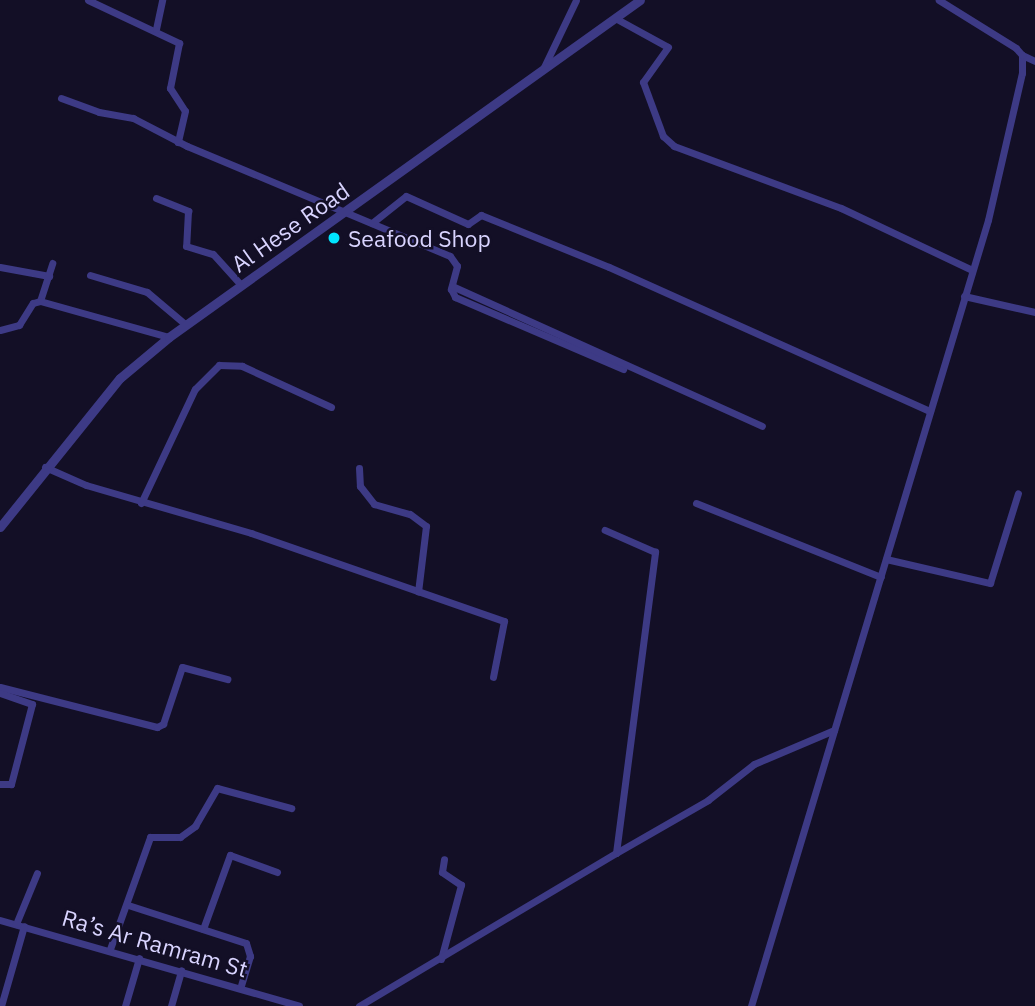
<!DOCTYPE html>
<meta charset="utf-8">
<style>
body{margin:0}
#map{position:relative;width:1035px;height:1006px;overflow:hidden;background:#130f26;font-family:"IBM Plex Sans",sans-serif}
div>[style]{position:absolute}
.minor>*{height:7px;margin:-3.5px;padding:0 3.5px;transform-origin:3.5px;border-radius:3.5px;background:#3d3a85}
.tertiary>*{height:9px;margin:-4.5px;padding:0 4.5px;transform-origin:4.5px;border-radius:4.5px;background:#3d3a85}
.dots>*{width:19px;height:19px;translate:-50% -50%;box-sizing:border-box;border:4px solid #130f26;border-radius:50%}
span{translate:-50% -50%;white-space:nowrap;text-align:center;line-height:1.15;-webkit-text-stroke:5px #130f26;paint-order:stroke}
.street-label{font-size:23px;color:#d9d4ff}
.poi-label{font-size:23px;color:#d9d4ff}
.left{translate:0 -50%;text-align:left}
</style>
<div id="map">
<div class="minor">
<div style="left:88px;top:0;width:101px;rotate:25.3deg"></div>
<div style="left:179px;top:43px;width:46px;rotate:101.3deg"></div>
<div style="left:170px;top:88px;width:27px;rotate:57deg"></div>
<div style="left:185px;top:111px;width:32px;rotate:103deg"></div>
<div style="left:615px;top:18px;width:60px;rotate:28.7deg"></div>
<div style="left:668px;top:47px;width:43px;rotate:125.5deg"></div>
<div style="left:643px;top:82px;width:58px;rotate:69.7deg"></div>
<div style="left:663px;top:136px;width:15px;rotate:42deg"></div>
<div style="left:674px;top:146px;width:178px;rotate:20.4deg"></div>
<div style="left:841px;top:208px;width:145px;rotate:25.3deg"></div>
<div style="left:156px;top:29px;width:30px;rotate:-78deg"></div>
<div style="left:1022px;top:55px;width:14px;rotate:25deg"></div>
<div style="left:543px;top:69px;width:76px;rotate:-64.4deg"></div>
<div style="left:61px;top:98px;width:40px;rotate:20.2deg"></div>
<div style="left:99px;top:112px;width:35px;rotate:10deg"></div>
<div style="left:133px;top:118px;width:61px;rotate:27.4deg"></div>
<div style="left:187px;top:146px;width:285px;rotate:22.7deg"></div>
<div style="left:450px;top:256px;width:12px;rotate:55deg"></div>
<div style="left:457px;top:266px;width:24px;rotate:105deg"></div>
<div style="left:451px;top:289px;width:9px;rotate:63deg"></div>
<div style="left:455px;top:297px;width:183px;rotate:23.2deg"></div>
<div style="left:156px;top:198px;width:35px;rotate:22deg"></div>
<div style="left:188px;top:211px;width:35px;rotate:93deg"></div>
<div style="left:186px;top:246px;width:28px;rotate:17deg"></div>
<div style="left:213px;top:254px;width:42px;rotate:47.9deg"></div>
<div style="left:372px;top:223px;width:43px;rotate:-38.5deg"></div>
<div style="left:406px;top:196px;width:68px;rotate:24.3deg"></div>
<div style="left:468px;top:224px;width:16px;rotate:-35deg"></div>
<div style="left:481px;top:215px;width:138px;rotate:22.1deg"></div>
<div style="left:609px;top:267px;width:352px;rotate:24.2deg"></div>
<div style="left:0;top:267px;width:50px;rotate:10.4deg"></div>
<div style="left:90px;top:275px;width:59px;rotate:16.6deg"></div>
<div style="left:147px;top:292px;width:51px;rotate:40.2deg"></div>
<div style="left:452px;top:286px;width:340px;rotate:24.3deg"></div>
<div style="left:964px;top:296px;width:73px;rotate:12.7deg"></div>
<div style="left:40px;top:301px;width:40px;rotate:-72deg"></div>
<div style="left:0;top:330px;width:20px;rotate:-15deg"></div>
<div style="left:19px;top:325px;width:26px;rotate:-58deg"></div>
<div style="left:33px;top:303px;width:7px;rotate:-16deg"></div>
<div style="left:40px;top:301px;width:134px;rotate:15.6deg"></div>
<div style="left:45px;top:467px;width:45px;rotate:23.7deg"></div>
<div style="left:86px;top:485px;width:172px;rotate:16.2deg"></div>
<div style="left:251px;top:533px;width:268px;rotate:19.2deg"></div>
<div style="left:504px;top:621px;width:57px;rotate:101.1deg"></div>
<div style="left:359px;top:468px;width:18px;rotate:87deg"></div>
<div style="left:360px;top:486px;width:23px;rotate:52deg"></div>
<div style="left:374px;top:504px;width:37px;rotate:16deg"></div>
<div style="left:410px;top:514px;width:20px;rotate:37deg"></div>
<div style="left:426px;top:526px;width:66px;rotate:96.9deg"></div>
<div style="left:141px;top:503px;width:126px;rotate:-64.7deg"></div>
<div style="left:195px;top:389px;width:34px;rotate:-45deg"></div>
<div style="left:219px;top:365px;width:23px;rotate:2deg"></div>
<div style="left:242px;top:366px;width:98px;rotate:24.7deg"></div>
<div style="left:696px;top:503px;width:199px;rotate:21.8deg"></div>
<div style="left:886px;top:559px;width:107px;rotate:13deg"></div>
<div style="left:990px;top:583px;width:94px;rotate:-72.7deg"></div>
<div style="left:0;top:687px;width:162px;rotate:14.3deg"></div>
<div style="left:157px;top:727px;width:7px;rotate:-27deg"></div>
<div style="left:163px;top:724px;width:60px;rotate:-71.6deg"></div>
<div style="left:182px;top:667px;width:47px;rotate:14.9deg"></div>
<div style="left:0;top:693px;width:34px;rotate:19deg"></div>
<div style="left:32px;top:704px;width:83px;rotate:104.7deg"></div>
<div style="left:11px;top:784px;width:11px;rotate:180deg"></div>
<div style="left:616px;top:853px;width:106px;rotate:-29.9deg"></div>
<div style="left:708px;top:800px;width:58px;rotate:-38deg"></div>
<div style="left:754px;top:764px;width:87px;rotate:-23deg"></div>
<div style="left:128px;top:905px;width:124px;rotate:17.9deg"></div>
<div style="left:246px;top:943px;width:14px;rotate:73deg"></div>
<div style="left:250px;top:956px;width:31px;rotate:107deg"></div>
<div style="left:0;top:920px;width:311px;rotate:16deg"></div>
<div style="left:16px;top:924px;width:55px;rotate:-67.6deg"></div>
<div style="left:203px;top:929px;width:79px;rotate:-70deg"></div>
<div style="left:230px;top:855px;width:50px;rotate:19.9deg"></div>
<div style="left:110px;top:949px;width:119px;rotate:-70.3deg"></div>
<div style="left:150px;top:837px;width:30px"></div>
<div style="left:180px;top:837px;width:19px;rotate:-36deg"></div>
<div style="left:195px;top:826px;width:44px;rotate:-59.9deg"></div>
<div style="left:217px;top:788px;width:77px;rotate:15.1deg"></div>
<div style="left:441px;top:959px;width:77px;rotate:-74.9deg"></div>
<div style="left:461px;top:885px;width:23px;rotate:-146deg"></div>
<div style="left:442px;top:872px;width:13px;rotate:-81deg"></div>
<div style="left:1px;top:1006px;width:83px;rotate:-74deg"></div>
<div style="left:125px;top:1006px;width:50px;rotate:-73.7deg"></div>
<div style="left:171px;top:1006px;width:37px;rotate:-74deg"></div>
<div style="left:359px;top:1006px;width:299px;rotate:-30.8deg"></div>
<div style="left:616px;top:853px;width:304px;rotate:-82.6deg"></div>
<div style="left:655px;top:552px;width:55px;rotate:-156.3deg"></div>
<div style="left:751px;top:1006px;width:821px;rotate:-73.22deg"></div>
<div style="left:988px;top:220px;width:151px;rotate:-77deg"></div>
<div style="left:1022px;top:73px;width:18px;rotate:-90deg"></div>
<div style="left:1022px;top:55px;width:9px;rotate:-131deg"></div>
<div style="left:1016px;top:48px;width:91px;rotate:-148.1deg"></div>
</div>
<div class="tertiary">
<div style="left:0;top:527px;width:191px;rotate:-51.2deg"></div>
<div style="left:120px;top:378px;width:64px;rotate:-39.9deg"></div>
<div style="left:169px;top:337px;width:579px;rotate:-35.58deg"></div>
</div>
<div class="dots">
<div style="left:334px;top:238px;background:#00e5ff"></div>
</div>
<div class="street-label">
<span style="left:290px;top:227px;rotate:-35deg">Al Hese Road</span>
<span style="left:155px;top:943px;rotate:16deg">Ra’s Ar Ramram St</span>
</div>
<div class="poi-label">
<span class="left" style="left:348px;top:238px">Seafood Shop</span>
</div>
</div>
